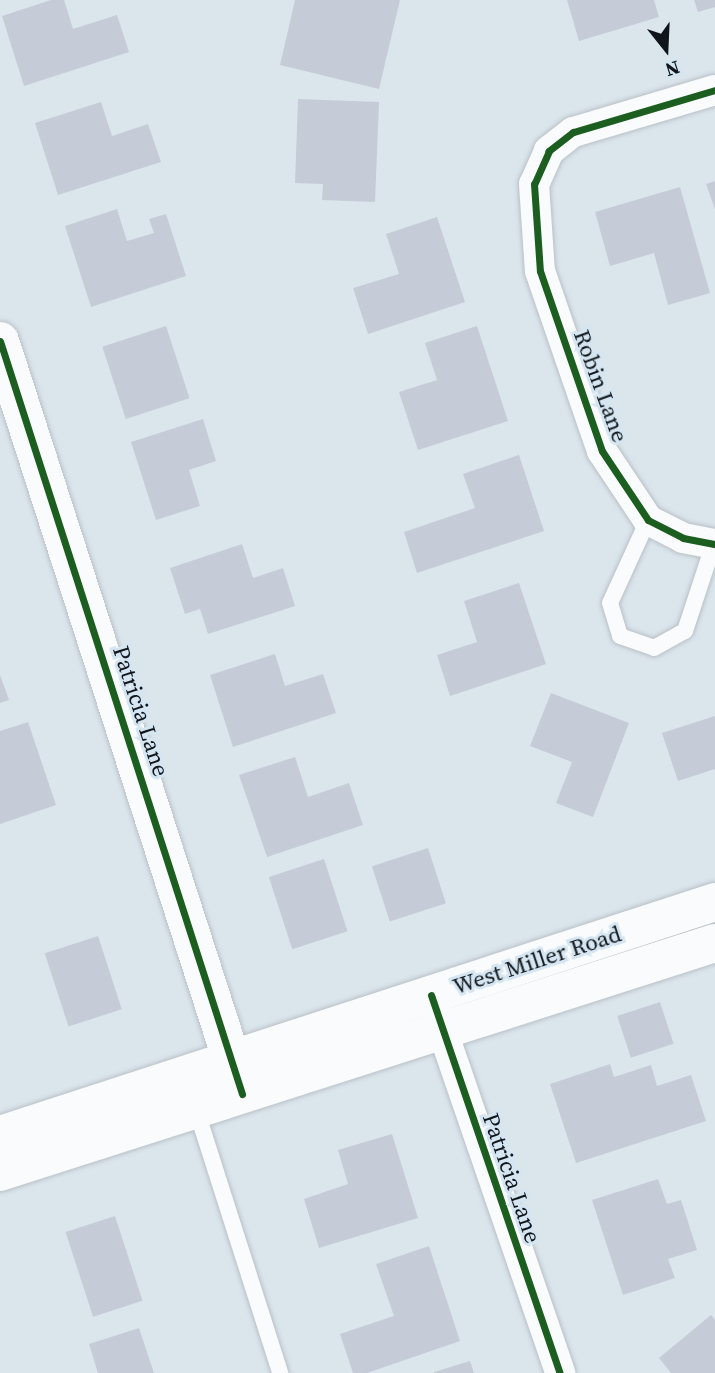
<!DOCTYPE html>
<style>
body{margin:0}
#map{position:relative;width:715px;height:1373px;overflow:hidden;background:#dbe5ec;font-family:"Source Serif 4",serif}
div>[style]{position:absolute}
.building>*{inset:0;background:#c5ccd7;transform-origin:0 0}
.roads{filter:drop-shadow(0 0 2px #b9c1c7) drop-shadow(0 0 2px #b9c1c7)}
.service>*{height:16px;margin:-8px;padding:0 8px;transform-origin:8px;border-radius:8px;background:#fafbfc}
.minor>*{height:30px;margin:-15px;padding:0 15px;transform-origin:15px;border-radius:15px;background:#fafbfc}
.tertiary>*{height:38px;margin:-19px;padding:0 19px;transform-origin:19px;border-radius:19px;background:#fafbfc}
.secondary>*{height:38px;margin:-19px;padding:0 19px;transform-origin:19px;border-radius:19px;background:#fafbfc}
.cycleway>*{height:7px;margin:-3.5px;padding:0 3.5px;transform-origin:3.5px;border-radius:3.5px;background:#1b5e20}
span{translate:-50% -50%;white-space:nowrap;text-align:center;line-height:1.15;-webkit-text-stroke:6px #d5e6f2;paint-order:stroke}
.street-label{font-size:23px;color:#0f151a}
.north{position:absolute;left:631px;top:14px;width:70px;height:70px;-webkit-text-stroke:5px #d5e6f2;paint-order:stroke;rotate:162deg;font-size:19px;font-weight:700;line-height:28px;text-align:center;color:#0f151a}
.north::after{content:'';display:block;margin:auto;width:24px;height:32px;background:#0f151a;clip-path:polygon(50% 0,100% 100%,50% 72%,0 100%)}
</style>
<div id="map">
<div class="building">
<div style="clip-path:polygon(51px 0,64px 0,73px 29px,117px 15px,129px 52px,24px 86px,2px 16px)"></div>
<div style="clip-path:polygon(295px 0,400px 0,379px 89px,280px 65px)"></div>
<div style="clip-path:polygon(567px 0,654px 0,659px 17px,579px 41px)"></div>
<div style="clip-path:polygon(694px 0,715px 0,715px 7px,698px 12px)"></div>
<div style="clip-path:polygon(298px 99px,379px 102px,375px 202px,322px 200px,323px 184px,295px 183px)"></div>
<div style="clip-path:polygon(101px 102px,112px 136px,148px 124px,161px 162px,58px 195px,35px 123px)"></div>
<div style="clip-path:polygon(715px 181px,715px 209px,706px 184px)"></div>
<div style="clip-path:polygon(680px 187px,710px 293px,668px 305px,654px 253px,610px 266px,595px 212px)"></div>
<div style="clip-path:polygon(117px 209px,127px 241px,154px 233px,149px 219px,166px 214px,186px 276px,91px 307px,65px 226px)"></div>
<div style="clip-path:polygon(437px 217px,465px 302px,368px 334px,353px 288px,399px 274px,386px 234px)"></div>
<div style="left:166px;top:326px;width:76px;height:67px;rotate:72deg"></div>
<div style="clip-path:polygon(477px 326px,508px 421px,418px 450px,399px 392px,437px 380px,425px 343px)"></div>
<div style="clip-path:polygon(203px 419px,216px 461px,189px 470px,200px 506px,156px 520px,131px 442px)"></div>
<div style="clip-path:polygon(519px 455px,544px 531px,417px 573px,404px 532px,475px 508px,463px 474px)"></div>
<div style="clip-path:polygon(242px 544px,253px 578px,283px 568px,295px 606px,208px 634px,200px 609px,185px 614px,170px 568px)"></div>
<div style="clip-path:polygon(519px 583px,546px 664px,450px 696px,437px 655px,477px 642px,464px 601px)"></div>
<div style="clip-path:polygon(275px 654px,285px 686px,323px 674px,336px 713px,233px 747px,210px 675px)"></div>
<div style="clip-path:polygon(0 675px,9px 700px,0 703px)"></div>
<div style="clip-path:polygon(551px 693px,629px 723px,593px 817px,556px 803px,572px 762px,530px 746px)"></div>
<div style="clip-path:polygon(715px 716px,715px 769px,678px 781px,662px 733px)"></div>
<div style="clip-path:polygon(28px 722px,56px 805px,0 824px,0 731px)"></div>
<div style="clip-path:polygon(295px 757px,308px 797px,349px 783px,363px 825px,267px 857px,239px 775px)"></div>
<div style="left:428px;top:848px;width:58px;height:59px;rotate:72deg"></div>
<div style="left:324px;top:859px;width:76px;height:58px;rotate:72deg"></div>
<div style="left:98px;top:936px;width:77px;height:56px;rotate:72deg"></div>
<div style="left:660px;top:1002px;width:44px;height:45px;rotate:72deg"></div>
<div style="clip-path:polygon(610px 1064px,614px 1077px,651px 1065px,657px 1086px,691px 1075px,706px 1121px,576px 1163px,550px 1084px)"></div>
<div style="clip-path:polygon(392px 1134px,418px 1218px,319px 1248px,304px 1199px,348px 1184px,338px 1150px)"></div>
<div style="clip-path:polygon(658px 1179px,667px 1204px,681px 1200px,697px 1250px,668px 1259px,675px 1278px,623px 1295px,592px 1200px)"></div>
<div style="left:115px;top:1216px;width:89px;height:52px;rotate:72deg"></div>
<div style="clip-path:polygon(429px 1246px,460px 1341px,367px 1373px,353px 1373px,340px 1334px,394px 1316px,376px 1264px)"></div>
<div style="clip-path:polygon(711px 1315px,715px 1320px,715px 1373px,671px 1373px,659px 1358px)"></div>
<div style="clip-path:polygon(139px 1328px,154px 1373px,98px 1373px,89px 1344px)"></div>
<div style="clip-path:polygon(470px 1361px,474px 1373px,434px 1373px,434px 1372px)"></div>
</div>
<div class="roads">
<div class="service">
<div style="left:648px;top:520px;width:91px;rotate:114.6deg"></div>
<div style="left:610px;top:603px;width:34px;rotate:73deg"></div>
<div style="left:620px;top:636px;width:36px;rotate:19deg"></div>
<div style="left:654px;top:648px;width:35px;rotate:-29deg"></div>
<div style="left:685px;top:631px;width:93px;rotate:-71.8deg"></div>
<div style="left:196px;top:1109px;width:277px;rotate:72.3deg"></div>
</div>
<div class="minor">
<div style="left:715px;top:90px;width:148px;rotate:163.5deg"></div>
<div style="left:573px;top:132px;width:31px;rotate:142deg"></div>
<div style="left:549px;top:151px;width:36px;rotate:114deg"></div>
<div style="left:534px;top:184px;width:87px;rotate:86.1deg"></div>
<div style="left:540px;top:271px;width:190px;rotate:71deg"></div>
<div style="left:602px;top:451px;width:83px;rotate:56.3deg"></div>
<div style="left:648px;top:520px;width:39px;rotate:27deg"></div>
<div style="left:683px;top:538px;width:33px;rotate:11deg"></div>
<div style="left:435px;top:1009px;width:385px;rotate:71deg"></div>
</div>
<div class="tertiary">
<div style="left:0;top:341px;width:789px;rotate:72.14deg"></div>
</div>
<div class="secondary">
<div style="left:0;top:1135px;width:752px;rotate:-18.05deg"></div>
<div style="left:0;top:1172px;width:751px;rotate:-17.76deg"></div>
</div>
</div>
<div class="cycleway">
<div style="left:715px;top:90px;width:148px;rotate:163.5deg"></div>
<div style="left:573px;top:132px;width:31px;rotate:142deg"></div>
<div style="left:549px;top:151px;width:36px;rotate:114deg"></div>
<div style="left:534px;top:184px;width:87px;rotate:86.1deg"></div>
<div style="left:540px;top:271px;width:190px;rotate:71deg"></div>
<div style="left:602px;top:451px;width:83px;rotate:56.3deg"></div>
<div style="left:648px;top:520px;width:39px;rotate:27deg"></div>
<div style="left:683px;top:538px;width:33px;rotate:11deg"></div>
<div style="left:0;top:341px;width:791px;rotate:72.18deg"></div>
<div style="left:431px;top:995px;width:399px;rotate:71.2deg"></div>
</div>
<div class="street-label">
<span style="left:601px;top:386px;rotate:70deg">Robin Lane</span>
<span style="left:141px;top:711px;rotate:72deg">Patricia Lane</span>
<span style="left:537px;top:960px;rotate:-18deg">West Miller Road</span>
<span style="left:512px;top:1178px;rotate:71deg">Patricia Lane</span>
</div>
<div class="north">N</div>
</div>
